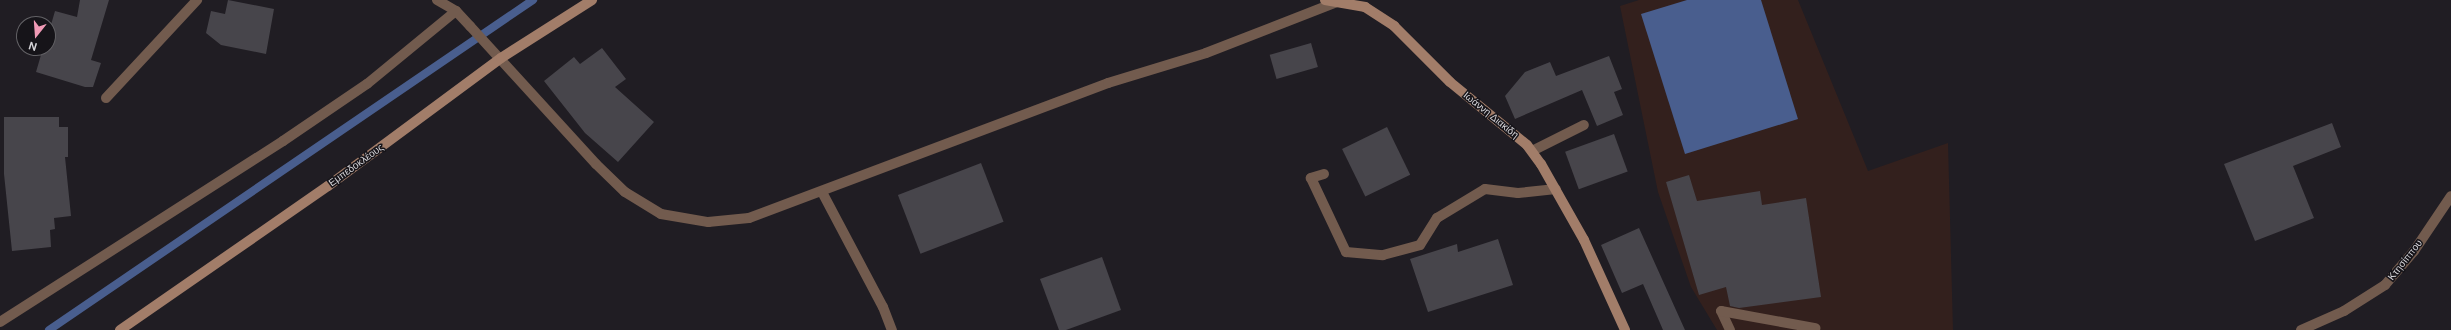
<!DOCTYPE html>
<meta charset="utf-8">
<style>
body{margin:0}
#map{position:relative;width:2451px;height:330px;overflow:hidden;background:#201d23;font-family:"DM Sans",sans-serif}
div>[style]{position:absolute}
.industrial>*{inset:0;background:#33201d}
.water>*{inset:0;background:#495e8e}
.stream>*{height:8px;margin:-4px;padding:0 4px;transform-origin:4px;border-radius:4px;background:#495e8e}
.building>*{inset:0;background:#47454b;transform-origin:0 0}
.lane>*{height:10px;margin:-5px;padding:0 5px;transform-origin:5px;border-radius:5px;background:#725b4e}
.street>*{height:10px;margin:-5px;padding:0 5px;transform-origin:5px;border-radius:5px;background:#725b4e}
.secondary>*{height:10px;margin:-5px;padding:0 5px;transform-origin:5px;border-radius:5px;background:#a27d69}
span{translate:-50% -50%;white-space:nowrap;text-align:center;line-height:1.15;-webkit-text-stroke:3px #161419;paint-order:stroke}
.street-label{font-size:10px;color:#d7d6da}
.north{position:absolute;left:16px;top:16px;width:40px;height:40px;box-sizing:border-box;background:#161419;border:1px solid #636266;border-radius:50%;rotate:197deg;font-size:11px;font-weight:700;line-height:16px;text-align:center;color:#d7d6da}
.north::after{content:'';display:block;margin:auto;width:14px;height:18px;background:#f09ab6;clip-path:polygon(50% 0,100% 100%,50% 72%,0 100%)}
</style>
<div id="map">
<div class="industrial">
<div style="clip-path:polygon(1639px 0,1798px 0,1868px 171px,1948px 143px,1953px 330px,1717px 330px,1691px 287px,1658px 192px,1620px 6px)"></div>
</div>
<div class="water">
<div style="clip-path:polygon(1687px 0,1761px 0,1798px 119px,1685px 154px,1641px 14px)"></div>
</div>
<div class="stream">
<div style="left:49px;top:330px;width:586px;rotate:-34.29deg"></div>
</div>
<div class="building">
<div style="clip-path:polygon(80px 0,109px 0,91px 60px,101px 63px,93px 87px,85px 87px,36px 72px,43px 48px,48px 48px,48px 35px,55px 11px,77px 17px)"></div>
<div style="clip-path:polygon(228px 0,274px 9px,266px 54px,221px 45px,206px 33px,211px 11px,225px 14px)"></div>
<div style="left:1311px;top:43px;width:25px;height:43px;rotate:74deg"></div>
<div style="clip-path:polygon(602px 48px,626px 79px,615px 87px,654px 122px,618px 162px,585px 133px,544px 81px,574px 57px,580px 64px)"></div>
<div style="clip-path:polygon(1609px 56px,1622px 89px,1614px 92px,1623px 115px,1597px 126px,1582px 90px,1515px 119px,1505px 96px,1525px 72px,1550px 62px,1556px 76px)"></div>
<div style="clip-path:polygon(4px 117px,59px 117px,59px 127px,68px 127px,68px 157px,65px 157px,71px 216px,54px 218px,55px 229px,50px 230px,51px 247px,12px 251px,4px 174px)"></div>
<div style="clip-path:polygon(2332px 123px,2341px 147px,2293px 166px,2314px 218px,2255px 241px,2224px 164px)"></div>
<div style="left:1387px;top:127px;width:53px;height:50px;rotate:64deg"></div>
<div style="left:1614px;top:134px;width:40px;height:52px;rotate:70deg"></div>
<div style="left:981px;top:163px;width:63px;height:89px;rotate:69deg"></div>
<div style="clip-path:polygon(1689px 175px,1697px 201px,1760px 191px,1762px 205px,1806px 198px,1821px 297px,1739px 308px,1730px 306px,1726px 287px,1699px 295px,1666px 182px)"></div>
<div style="clip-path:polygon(1639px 228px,1685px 330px,1663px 330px,1643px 284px,1622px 293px,1601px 245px)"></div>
<div style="clip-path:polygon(1498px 239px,1513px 285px,1428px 312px,1410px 259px,1457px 244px,1458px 252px)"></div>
<div style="clip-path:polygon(1102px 257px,1121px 310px,1066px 330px,1059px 330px,1040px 279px)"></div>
</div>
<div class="lane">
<div style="left:1532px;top:151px;width:58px;rotate:-26.6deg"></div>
<div style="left:1324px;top:174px;width:14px;rotate:163deg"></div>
<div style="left:1311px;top:178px;width:82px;rotate:64.7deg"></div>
<div style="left:1346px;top:252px;width:37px;rotate:5deg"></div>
<div style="left:1383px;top:255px;width:38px;rotate:-15deg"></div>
<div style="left:1420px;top:245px;width:32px;rotate:-58deg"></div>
<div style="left:1437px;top:218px;width:56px;rotate:-31.1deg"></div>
<div style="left:1485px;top:189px;width:33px;rotate:7deg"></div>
<div style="left:1518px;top:193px;width:38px;rotate:-6deg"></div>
</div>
<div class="street">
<div style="left:437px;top:0;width:22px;rotate:30deg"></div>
<div style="left:456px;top:11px;width:21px;rotate:47deg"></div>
<div style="left:470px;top:26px;width:187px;rotate:47.6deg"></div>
<div style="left:596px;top:164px;width:40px;rotate:44deg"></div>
<div style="left:625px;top:192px;width:42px;rotate:31.4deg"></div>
<div style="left:661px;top:214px;width:48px;rotate:9.7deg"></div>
<div style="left:708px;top:222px;width:41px;rotate:-5.6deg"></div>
<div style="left:749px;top:218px;width:384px;rotate:-20.6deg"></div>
<div style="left:1108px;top:83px;width:102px;rotate:-17deg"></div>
<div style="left:1206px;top:53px;width:141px;rotate:-21.3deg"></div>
<div style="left:106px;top:98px;width:134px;rotate:-47.1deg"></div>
<div style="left:822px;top:192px;width:130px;rotate:62.1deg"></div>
<div style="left:883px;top:307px;width:25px;rotate:69deg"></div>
<div style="left:0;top:322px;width:336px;rotate:-32.6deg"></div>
<div style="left:283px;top:141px;width:102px;rotate:-34.2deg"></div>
<div style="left:367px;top:84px;width:115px;rotate:-39.4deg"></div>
<div style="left:1730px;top:330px;width:21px;rotate:-115deg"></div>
<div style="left:1721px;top:311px;width:96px;rotate:10.3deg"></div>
<div style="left:2301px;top:330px;width:47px;rotate:-23.8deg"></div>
<div style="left:2344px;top:311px;width:49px;rotate:-32.4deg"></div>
<div style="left:2385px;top:285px;width:45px;rotate:-49.5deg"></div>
<div style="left:2414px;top:251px;width:66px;rotate:-56.1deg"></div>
</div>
<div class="secondary">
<div style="left:1325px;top:0;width:41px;rotate:9.9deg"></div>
<div style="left:1365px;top:7px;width:35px;rotate:33deg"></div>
<div style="left:1394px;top:26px;width:79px;rotate:45deg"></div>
<div style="left:1450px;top:82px;width:99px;rotate:39.3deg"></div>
<div style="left:1527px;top:145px;width:24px;rotate:54deg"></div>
<div style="left:1541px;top:164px;width:87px;rotate:60.5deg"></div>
<div style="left:1584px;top:240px;width:99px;rotate:65.5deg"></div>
<div style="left:120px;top:330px;width:253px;rotate:-34.7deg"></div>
<div style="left:328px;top:186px;width:215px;rotate:-36.5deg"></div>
<div style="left:501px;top:58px;width:108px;rotate:-32.5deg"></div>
</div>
<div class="street-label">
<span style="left:1491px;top:115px;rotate:39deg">Ιωάννη Διακίδη</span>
<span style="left:356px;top:165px;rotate:-36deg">Εμπεδοκλέους</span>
<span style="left:2405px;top:260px;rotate:-52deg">Κτησίππου</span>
</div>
<div class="north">N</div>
</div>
